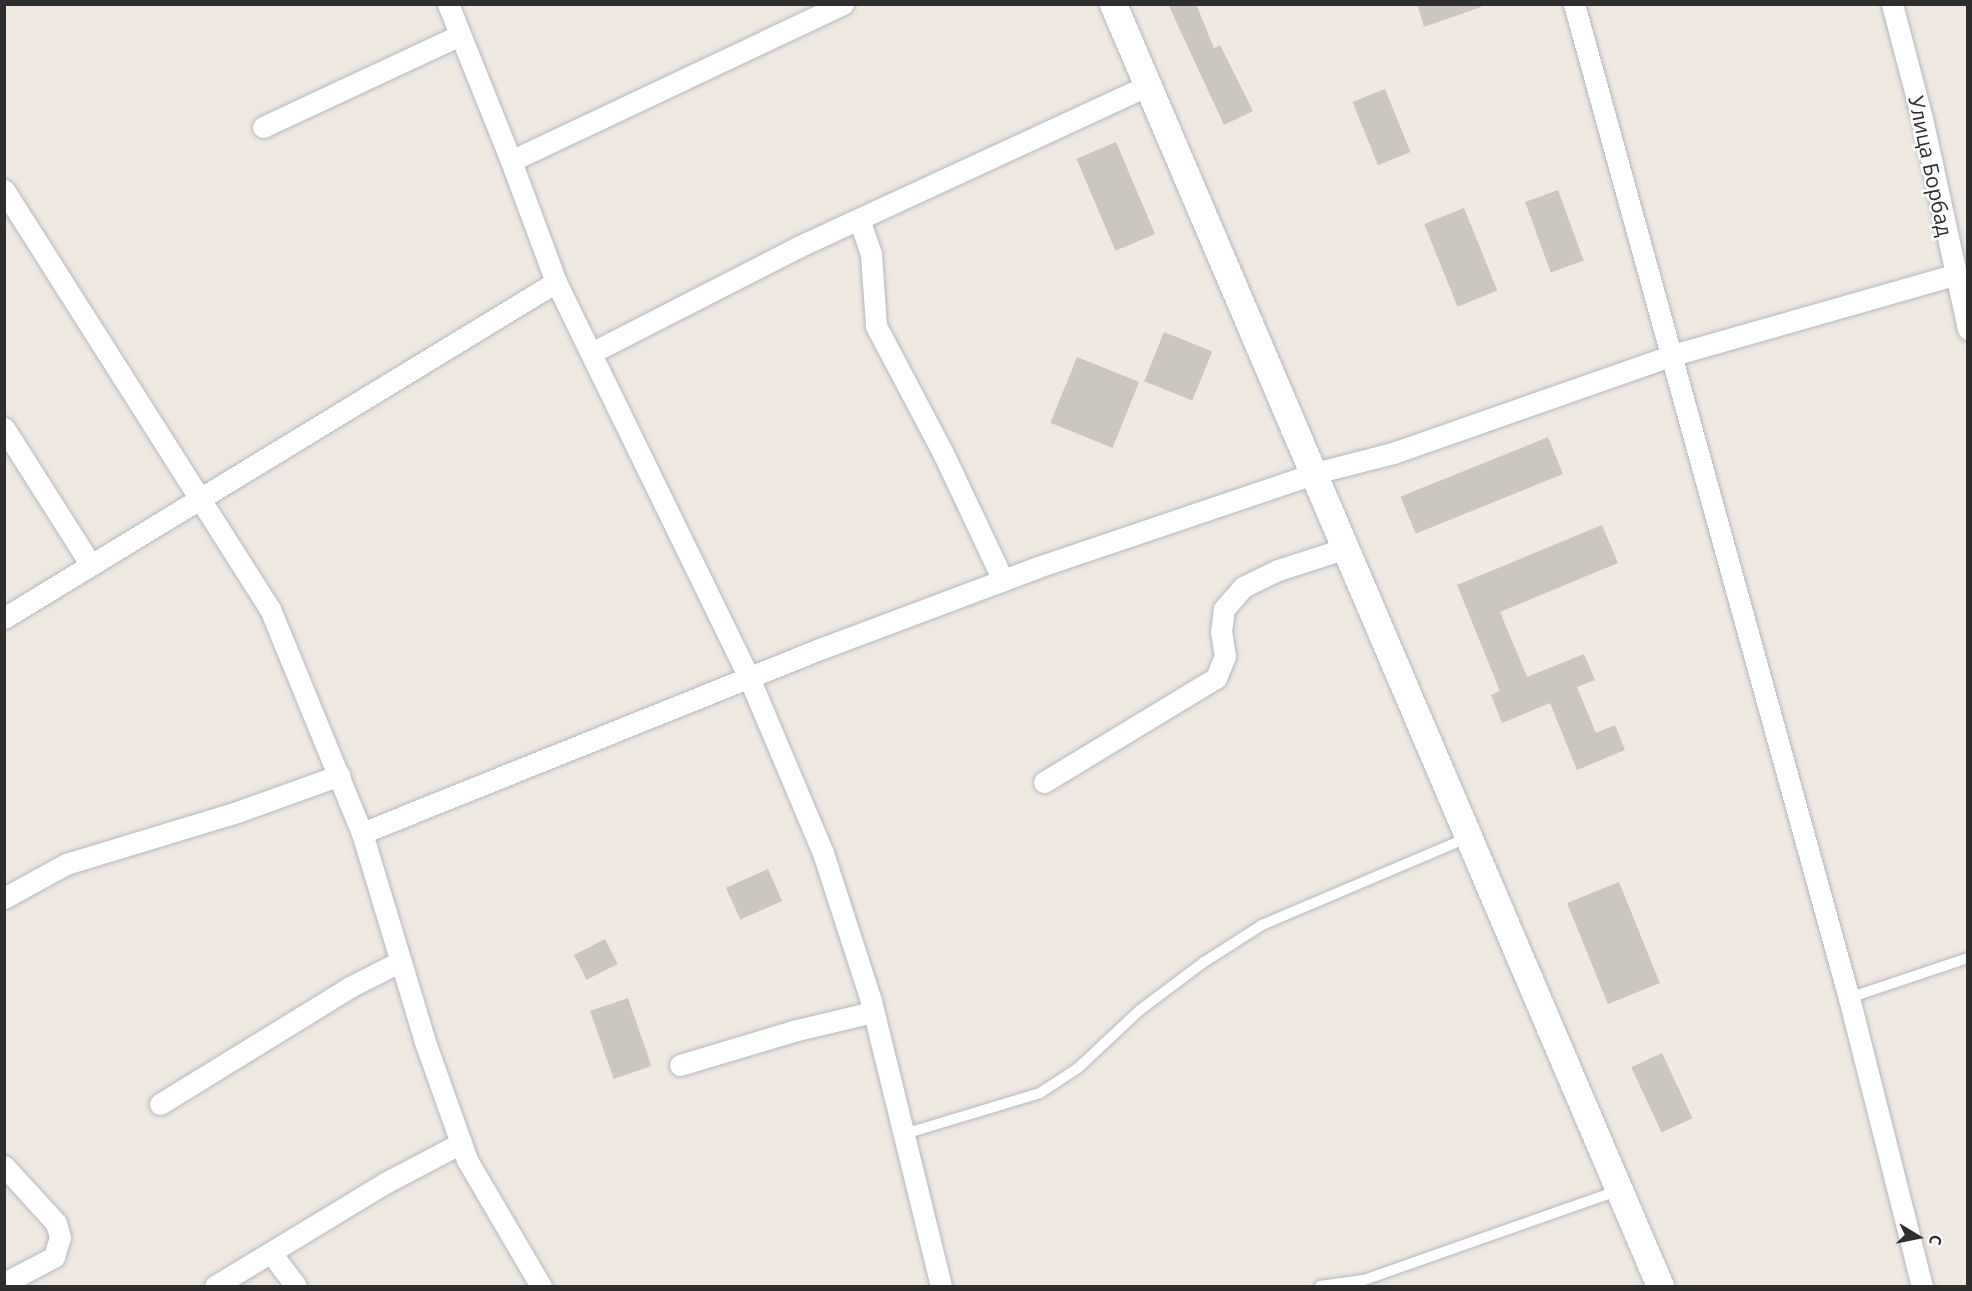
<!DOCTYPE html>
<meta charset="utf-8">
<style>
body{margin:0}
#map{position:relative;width:1972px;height:1291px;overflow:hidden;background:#efe9e1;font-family:"Open Sans",sans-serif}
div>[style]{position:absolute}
.building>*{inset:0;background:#cbc7bf;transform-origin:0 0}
.roads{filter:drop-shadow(0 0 2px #b4b7c1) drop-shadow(0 0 2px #b4b7c1)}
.service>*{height:10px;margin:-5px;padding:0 5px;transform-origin:5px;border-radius:5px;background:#fff}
.minor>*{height:21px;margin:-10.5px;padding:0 10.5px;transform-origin:10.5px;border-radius:10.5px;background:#fff}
.tertiary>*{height:27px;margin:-13.5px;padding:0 13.5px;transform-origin:13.5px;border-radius:13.5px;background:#fff}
span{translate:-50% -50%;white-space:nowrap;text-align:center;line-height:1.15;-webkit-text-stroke:5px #fff;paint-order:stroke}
.street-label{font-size:21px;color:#2e2e2e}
.frame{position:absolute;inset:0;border:6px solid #2e2e2e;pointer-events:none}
.north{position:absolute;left:1888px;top:1207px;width:60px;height:60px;-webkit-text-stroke:4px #fff;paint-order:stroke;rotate:100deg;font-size:16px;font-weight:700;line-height:24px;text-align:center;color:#2e2e2e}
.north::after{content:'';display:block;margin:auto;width:21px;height:27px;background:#2e2e2e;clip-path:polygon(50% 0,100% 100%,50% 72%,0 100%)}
</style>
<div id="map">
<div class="building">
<div style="clip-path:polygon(1168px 4px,1196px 4px,1214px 48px,1220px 45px,1253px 111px,1224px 125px)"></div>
<div style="clip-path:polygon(1417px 4px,1481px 4px,1481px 7px,1424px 27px)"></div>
<div style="left:1385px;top:89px;width:68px;height:35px;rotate:68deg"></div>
<div style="left:1116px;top:142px;width:100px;height:43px;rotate:67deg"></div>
<div style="left:1558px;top:190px;width:75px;height:35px;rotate:70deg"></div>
<div style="left:1464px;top:208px;width:89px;height:43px;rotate:68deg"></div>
<div style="left:1164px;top:332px;width:52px;height:53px;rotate:22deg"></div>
<div style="left:1077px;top:357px;width:67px;height:71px;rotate:22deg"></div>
<div style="left:1548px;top:437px;width:40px;height:159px;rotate:68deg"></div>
<div style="clip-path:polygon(1602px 525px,1618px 563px,1500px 612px,1527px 677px,1584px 654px,1595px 680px,1577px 687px,1596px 733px,1615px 725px,1625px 750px,1577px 770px,1550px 703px,1502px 723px,1491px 695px,1500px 691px,1457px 585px)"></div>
<div style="left:768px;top:869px;width:35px;height:46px;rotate:66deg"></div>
<div style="left:1619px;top:882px;width:109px;height:56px;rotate:68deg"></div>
<div style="left:605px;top:939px;width:28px;height:35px;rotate:63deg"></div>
<div style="left:628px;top:998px;width:72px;height:40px;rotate:71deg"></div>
<div style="left:1662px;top:1053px;width:72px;height:34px;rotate:65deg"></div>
</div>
<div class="roads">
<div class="service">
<div style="left:1849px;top:998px;width:126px;rotate:-18.6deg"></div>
<div style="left:901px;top:1135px;width:145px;rotate:-16.8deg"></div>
<div style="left:1040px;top:1093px;width:45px;rotate:-33.3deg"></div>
<div style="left:1078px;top:1068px;width:85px;rotate:-43.1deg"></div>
<div style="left:1140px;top:1010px;width:80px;rotate:-36.9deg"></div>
<div style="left:1204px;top:962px;width:69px;rotate:-32.5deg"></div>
<div style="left:1262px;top:925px;width:223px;rotate:-23deg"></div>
<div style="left:1320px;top:1286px;width:44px;rotate:-7.8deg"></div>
<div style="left:1364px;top:1280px;width:268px;rotate:-19.4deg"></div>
</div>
<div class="minor">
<div style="left:448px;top:4px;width:169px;rotate:68.1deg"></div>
<div style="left:843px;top:4px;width:367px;rotate:154.7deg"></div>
<div style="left:511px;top:161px;width:129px;rotate:69.6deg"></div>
<div style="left:556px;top:282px;width:443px;rotate:64deg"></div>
<div style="left:750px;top:680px;width:188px;rotate:67.1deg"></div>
<div style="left:823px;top:853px;width:156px;rotate:72deg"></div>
<div style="left:871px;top:1001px;width:293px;rotate:76.2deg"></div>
<div style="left:1574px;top:4px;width:1031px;rotate:74.54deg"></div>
<div style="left:1849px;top:998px;width:297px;rotate:75.8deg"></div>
<div style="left:1892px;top:4px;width:118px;rotate:75.3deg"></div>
<div style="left:1922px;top:118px;width:216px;rotate:77.7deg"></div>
<div style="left:263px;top:127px;width:217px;rotate:-25deg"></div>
<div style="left:4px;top:190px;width:496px;rotate:57.6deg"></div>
<div style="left:270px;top:609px;width:242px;rotate:67.7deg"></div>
<div style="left:362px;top:833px;width:215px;rotate:73.2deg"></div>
<div style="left:424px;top:1039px;width:128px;rotate:70.4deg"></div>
<div style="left:467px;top:1160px;width:146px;rotate:59.6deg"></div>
<div style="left:859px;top:219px;width:37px;rotate:71deg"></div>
<div style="left:871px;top:254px;width:72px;rotate:86deg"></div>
<div style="left:876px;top:326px;width:141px;rotate:62.2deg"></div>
<div style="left:942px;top:451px;width:143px;rotate:64.7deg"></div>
<div style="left:591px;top:353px;width:233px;rotate:-27.1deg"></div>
<div style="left:798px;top:247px;width:386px;rotate:-24.8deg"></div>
<div style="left:4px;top:428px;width:162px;rotate:57.6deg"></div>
<div style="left:4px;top:618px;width:646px;rotate:-31.33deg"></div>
<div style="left:1044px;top:782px;width:201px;rotate:-31.2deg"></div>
<div style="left:1216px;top:678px;width:24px;rotate:-68deg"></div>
<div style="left:1225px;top:656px;width:24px;rotate:-99deg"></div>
<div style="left:1221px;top:632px;width:23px;rotate:-83deg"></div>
<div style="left:1224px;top:609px;width:29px;rotate:-49deg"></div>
<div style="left:1243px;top:587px;width:39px;rotate:-26deg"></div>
<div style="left:1278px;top:570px;width:71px;rotate:-17.9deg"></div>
<div style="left:362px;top:833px;width:494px;rotate:-21.9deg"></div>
<div style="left:820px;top:649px;width:233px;rotate:-20.6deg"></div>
<div style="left:1038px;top:567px;width:293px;rotate:-18.7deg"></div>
<div style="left:1315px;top:473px;width:81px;rotate:-14.4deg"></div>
<div style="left:1393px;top:453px;width:297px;rotate:-19.3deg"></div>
<div style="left:1673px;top:355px;width:291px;rotate:-15.9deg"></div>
<div style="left:4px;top:898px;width:71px;rotate:-28.7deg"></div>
<div style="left:66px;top:864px;width:179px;rotate:-16.9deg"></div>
<div style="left:237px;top:812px;width:109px;rotate:-19.8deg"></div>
<div style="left:680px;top:1065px;width:118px;rotate:-16.7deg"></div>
<div style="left:793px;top:1031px;width:82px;rotate:-13.4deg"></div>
<div style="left:160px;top:1104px;width:223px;rotate:-31.6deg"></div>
<div style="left:350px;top:987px;width:57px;rotate:-27deg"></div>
<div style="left:4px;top:1166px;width:77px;rotate:47.6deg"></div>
<div style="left:56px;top:1223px;width:15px;rotate:74deg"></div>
<div style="left:60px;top:1237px;width:21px;rotate:107deg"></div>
<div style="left:54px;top:1257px;width:56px;rotate:152.5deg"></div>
<div style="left:271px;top:1253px;width:41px;rotate:52.9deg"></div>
<div style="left:215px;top:1286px;width:201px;rotate:-31.2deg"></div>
<div style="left:387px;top:1182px;width:84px;rotate:-27.8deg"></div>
</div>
<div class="tertiary">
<div style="left:1113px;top:4px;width:1394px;rotate:66.89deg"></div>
</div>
</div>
<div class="street-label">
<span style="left:1931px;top:166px;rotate:78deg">Улица Борбад</span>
</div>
<div class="frame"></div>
<div class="north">С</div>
</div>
